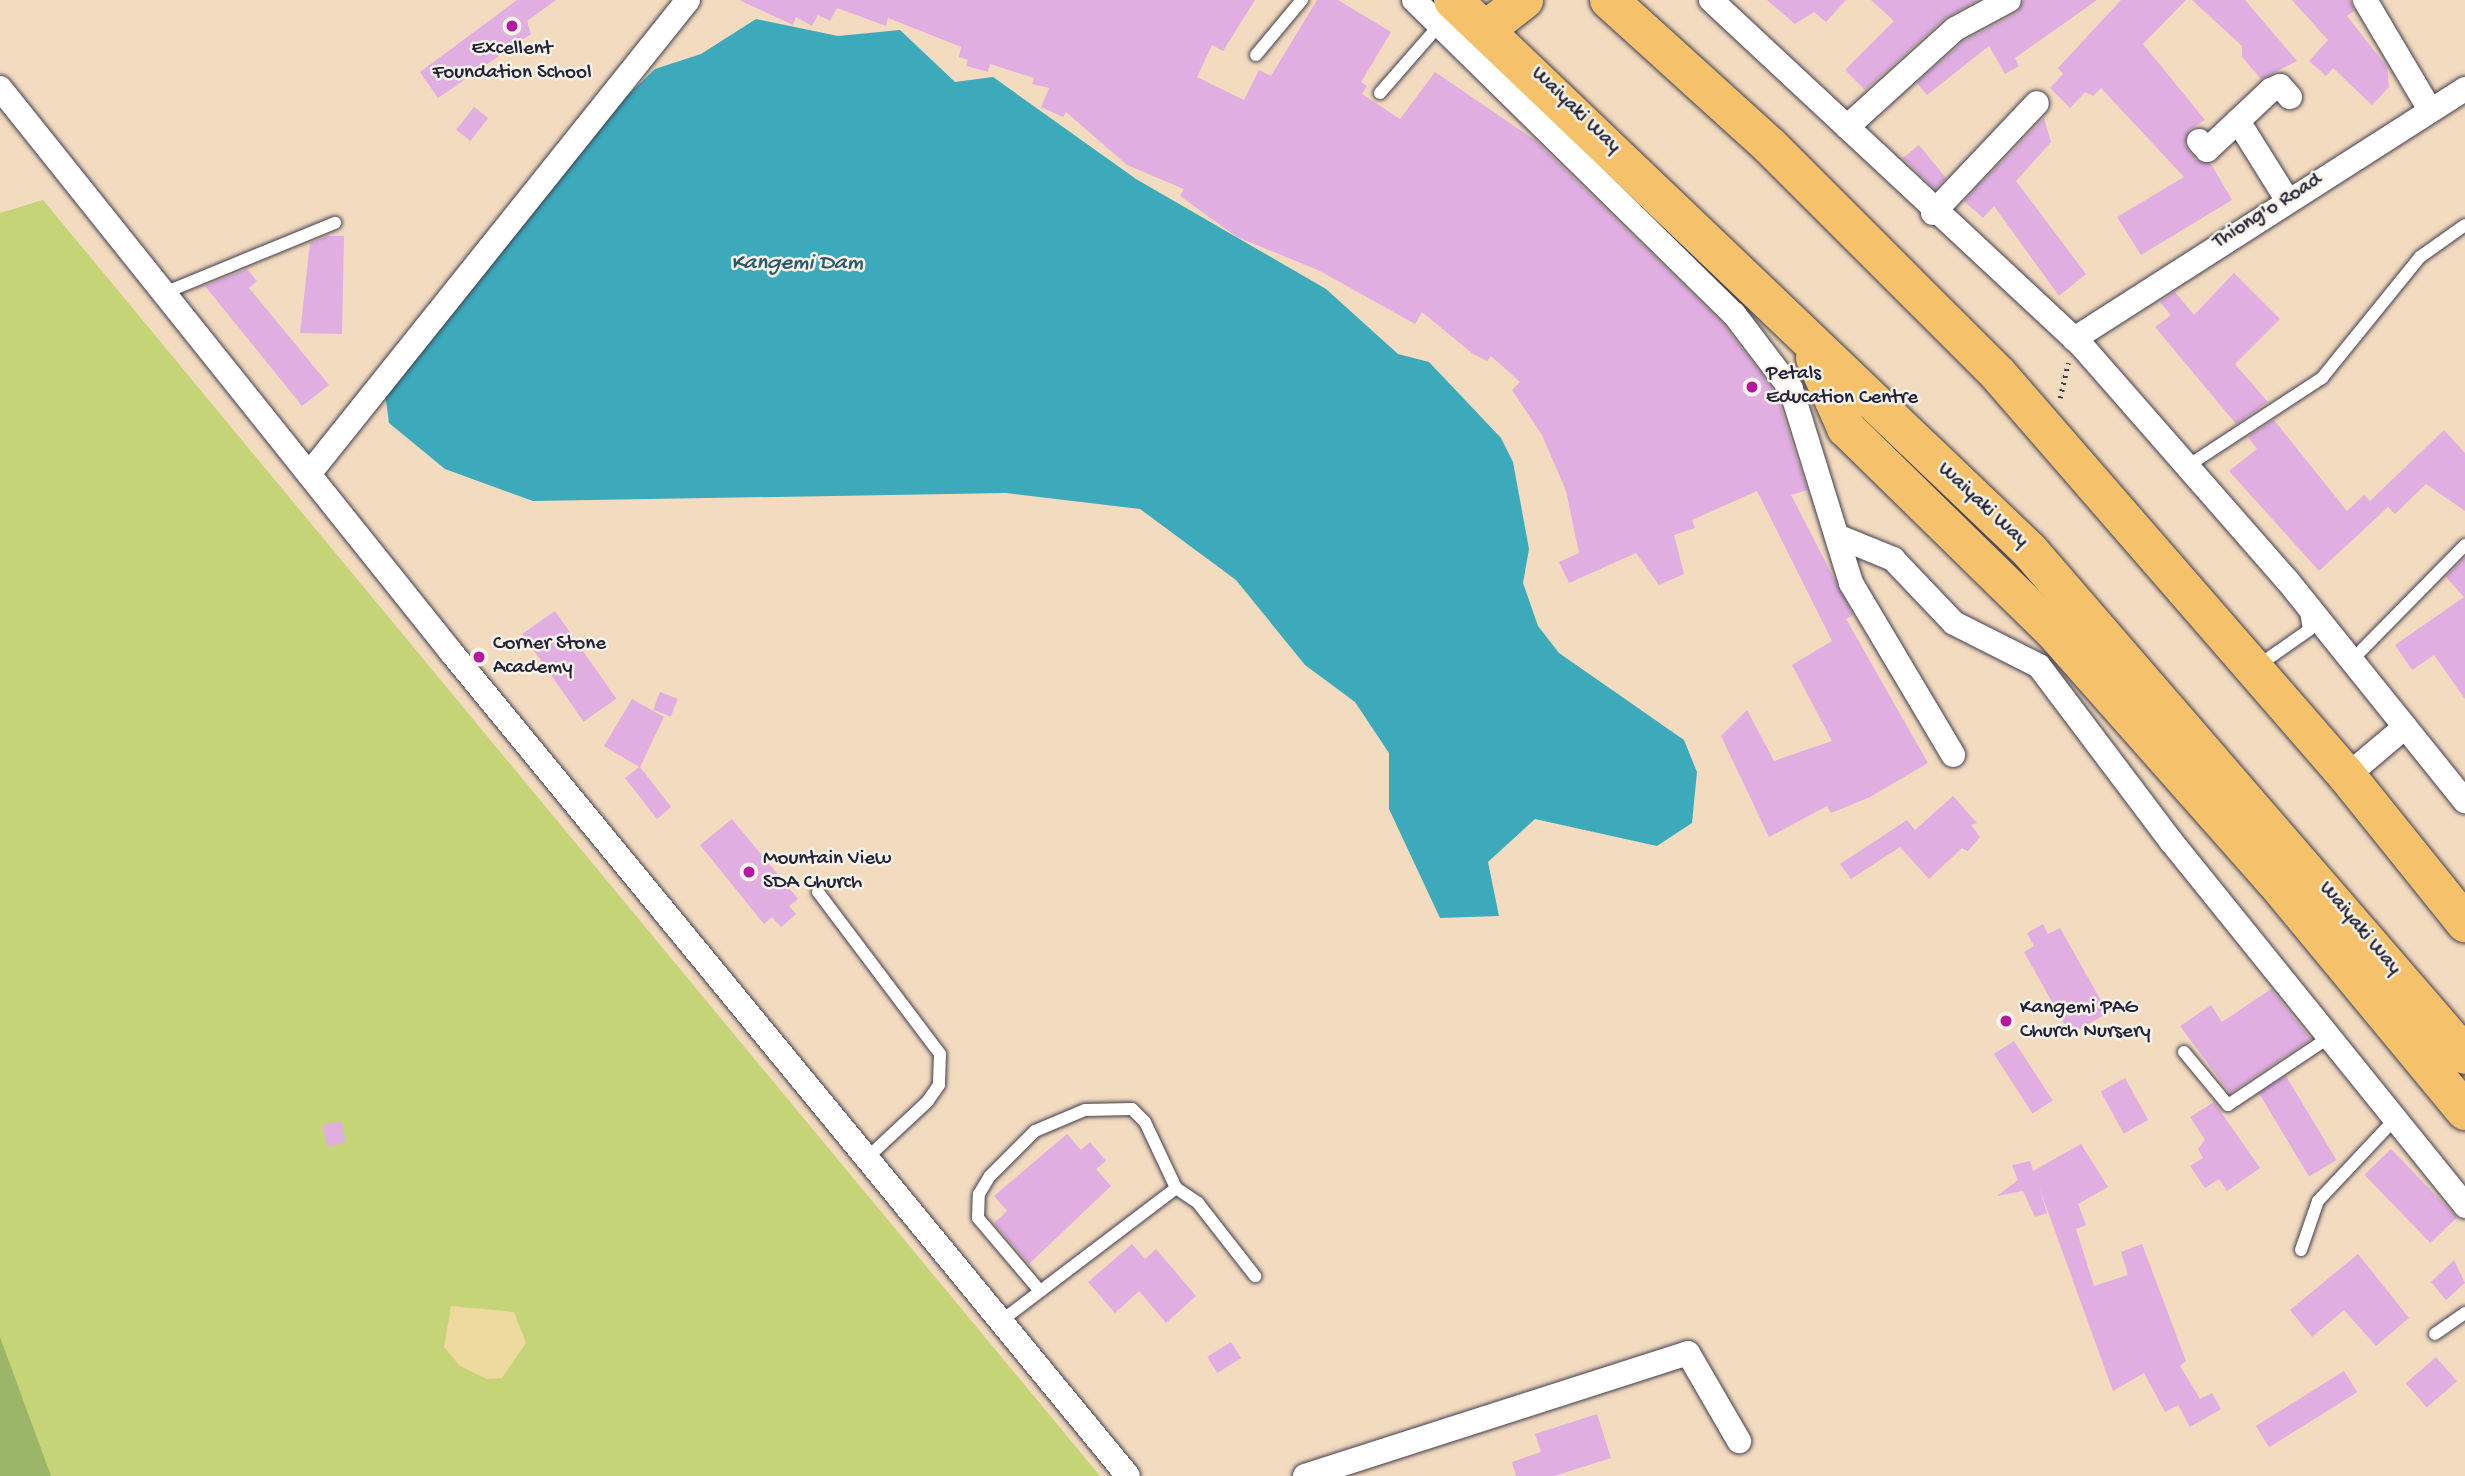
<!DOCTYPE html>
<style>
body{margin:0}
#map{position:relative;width:2465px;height:1476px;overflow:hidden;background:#f3dbbf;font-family:"Gochi Hand",sans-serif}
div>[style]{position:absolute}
.green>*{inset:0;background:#c4d476}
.forest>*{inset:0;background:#9bb667}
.sand>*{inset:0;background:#eeda9e}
.water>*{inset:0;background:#3caabb}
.building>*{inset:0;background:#e1aee2;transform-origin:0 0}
.path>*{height:4.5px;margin-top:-2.25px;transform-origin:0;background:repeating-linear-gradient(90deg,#413e4f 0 2px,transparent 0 7px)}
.roads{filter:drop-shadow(0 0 2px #413e4f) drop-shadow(0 0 2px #413e4f)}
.service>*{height:12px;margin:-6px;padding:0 6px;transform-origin:6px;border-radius:6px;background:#fff}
.minor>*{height:24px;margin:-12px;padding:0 12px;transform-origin:12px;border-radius:12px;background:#fff}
.trunk>*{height:38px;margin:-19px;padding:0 19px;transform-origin:19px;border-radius:19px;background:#f5c16b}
.dots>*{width:19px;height:19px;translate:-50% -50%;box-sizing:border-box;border:4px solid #f7f3e8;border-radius:50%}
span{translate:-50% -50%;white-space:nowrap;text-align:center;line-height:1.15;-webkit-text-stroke:5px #f7f3e8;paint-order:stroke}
.poi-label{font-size:21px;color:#22223b}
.left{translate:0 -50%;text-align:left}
.street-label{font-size:21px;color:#22223b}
.water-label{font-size:23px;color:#2c586e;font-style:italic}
</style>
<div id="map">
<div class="green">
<div style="clip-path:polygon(43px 200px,1100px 1476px,0 1476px,0 213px)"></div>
</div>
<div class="forest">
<div style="clip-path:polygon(0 1337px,51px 1476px,0 1476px)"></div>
</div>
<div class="sand">
<div style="clip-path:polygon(451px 1306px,514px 1312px,526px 1343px,502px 1378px,487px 1379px,460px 1366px,444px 1347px)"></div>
</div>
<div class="water">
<div style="clip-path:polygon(756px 19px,838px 36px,900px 30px,955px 82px,993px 77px,1136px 179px,1326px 289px,1398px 354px,1429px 362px,1501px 438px,1513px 462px,1529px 549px,1523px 583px,1538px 626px,1559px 653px,1684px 740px,1697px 772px,1692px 823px,1657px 846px,1535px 819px,1488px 862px,1499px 916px,1440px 918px,1389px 809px,1389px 753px,1355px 702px,1305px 665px,1236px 580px,1140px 509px,1006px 493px,533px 501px,445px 469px,389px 423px,385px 393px,572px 149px,655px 69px,701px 54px)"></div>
</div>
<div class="building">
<div style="clip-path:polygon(517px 0,556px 0,527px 21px,531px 34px,438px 98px,420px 72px)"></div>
<div style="clip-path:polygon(739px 0,1255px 0,1223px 51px,1212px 45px,1197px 77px,1244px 100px,1259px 70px,1271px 76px,1317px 0,1338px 0,1391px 32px,1361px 82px,1367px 86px,1362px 94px,1400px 119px,1435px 72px,1535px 140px,1723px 324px,1776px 393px,1807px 490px,1791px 495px,1853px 615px,1846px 619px,1928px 763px,1870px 797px,1831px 813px,1827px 806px,1769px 837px,1721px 736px,1747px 710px,1774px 761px,1832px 741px,1792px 665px,1832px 641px,1757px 491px,1692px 520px,1695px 528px,1674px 535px,1684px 574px,1659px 585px,1636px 553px,1569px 583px,1559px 562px,1579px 553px,1566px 491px,1542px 435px,1512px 390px,1520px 382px,1491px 356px,1487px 361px,1473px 354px,1422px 312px,1415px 324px,1320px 271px,1237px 237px,1180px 196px,1184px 189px,1127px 165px,1066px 112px,1063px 117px,1041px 107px,1049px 88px,1032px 84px,1034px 78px,990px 64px,988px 72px,966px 66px,968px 60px,959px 57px,961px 47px,888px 18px,886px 26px,837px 8px,830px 21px,818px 15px,812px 26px,796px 17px,793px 25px)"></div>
<div style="clip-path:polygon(1767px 0,1846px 0,1826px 22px,1814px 12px,1795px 24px)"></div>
<div style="clip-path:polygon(1871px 0,1978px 0,1945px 18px,1865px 90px,1845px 70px,1894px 21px)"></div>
<div style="clip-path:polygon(2024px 0,2097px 0,2015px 58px,2019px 66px,2005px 74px,1989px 46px,1927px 95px,1917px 83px,1964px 41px,2017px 13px)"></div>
<div style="clip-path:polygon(2121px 0,2186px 0,2143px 44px,2205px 120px,2189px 130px,2185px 145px,2196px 160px,2211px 164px,2232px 200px,2141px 255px,2117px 217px,2184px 177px,2101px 88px,2093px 96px,2085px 92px,2070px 108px,2050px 88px,2063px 74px,2058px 68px)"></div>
<div style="clip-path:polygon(2192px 0,2245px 0,2297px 61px,2261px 79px,2242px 57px,2242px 46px)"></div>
<div style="clip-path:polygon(2292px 0,2350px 0,2354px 11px,2347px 16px,2387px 67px,2389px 87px,2372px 105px,2333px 68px,2326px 76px,2309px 61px,2328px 40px)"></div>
<div style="left:474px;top:107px;width:18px;height:29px;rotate:38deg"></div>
<div style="clip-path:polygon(2044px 118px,2051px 142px,2016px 181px,2086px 274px,2059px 296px,1994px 206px,1983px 218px,1964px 201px)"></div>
<div style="clip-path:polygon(1919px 145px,1946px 178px,1935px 189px,1903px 158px)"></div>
<div style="clip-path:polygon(327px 236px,344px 236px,342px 334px,300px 333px,310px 243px)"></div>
<div style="clip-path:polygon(247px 269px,257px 281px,249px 288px,329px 385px,302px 406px,205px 286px)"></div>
<div style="clip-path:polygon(2234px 273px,2280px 319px,2235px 364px,2268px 402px,2236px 424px,2155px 327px,2171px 315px,2160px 302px,2175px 292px,2194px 315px)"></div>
<div style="clip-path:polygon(2274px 420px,2347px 511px,2364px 495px,2370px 501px,2444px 430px,2465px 453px,2465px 511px,2426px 484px,2395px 514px,2388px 507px,2319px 571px,2229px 471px,2257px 449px,2248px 437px)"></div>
<div style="clip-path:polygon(2465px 557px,2465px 699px,2434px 655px,2412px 670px,2395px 645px,2464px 597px,2446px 577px)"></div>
<div style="left:555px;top:611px;width:107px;height:40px;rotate:55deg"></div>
<div style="left:660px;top:692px;width:19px;height:19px;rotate:21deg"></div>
<div style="clip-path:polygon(632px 699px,664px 717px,640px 767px,671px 807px,657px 819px,625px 778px,639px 767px,604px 746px)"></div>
<div style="clip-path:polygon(1953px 796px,1977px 823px,1971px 825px,1980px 837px,1968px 851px,1962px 848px,1929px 879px,1900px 847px,1851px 879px,1840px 864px,1907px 820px,1915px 830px)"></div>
<div style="clip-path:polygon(732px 819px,798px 899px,789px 906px,796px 914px,781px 927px,772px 917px,764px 924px,700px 845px)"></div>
<div style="clip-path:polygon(2043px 924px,2048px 934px,2060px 928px,2108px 1013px,2070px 1034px,2024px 952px,2034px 946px,2027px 933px)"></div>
<div style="clip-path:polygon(2271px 989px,2311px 1039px,2230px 1093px,2180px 1026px,2211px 1005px,2222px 1022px)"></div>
<div style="left:2014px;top:1041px;width:71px;height:24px;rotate:57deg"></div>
<div style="left:2286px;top:1076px;width:98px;height:32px;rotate:59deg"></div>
<div style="left:2125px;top:1078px;width:48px;height:28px;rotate:61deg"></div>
<div style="clip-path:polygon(2214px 1102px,2260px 1168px,2227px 1191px,2219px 1179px,2205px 1188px,2190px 1166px,2203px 1158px,2198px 1149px,2205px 1140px,2190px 1117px)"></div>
<div style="left:341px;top:1121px;width:22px;height:19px;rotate:77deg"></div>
<div style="clip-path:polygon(1067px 1134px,1081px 1150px,1090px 1142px,1106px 1161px,1096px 1169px,1111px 1186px,1029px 1264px,994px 1223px,1007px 1211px,994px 1196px)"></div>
<div style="clip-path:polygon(2081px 1144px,2108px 1187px,2078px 1204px,2086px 1225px,2076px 1229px,2094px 1286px,2128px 1275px,2121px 1252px,2142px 1244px,2186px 1361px,2180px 1366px,2200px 1399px,2212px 1393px,2221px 1409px,2190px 1427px,2178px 1405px,2165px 1412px,2144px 1373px,2113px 1391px,2039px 1187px,2047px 1213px,2035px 1217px,2023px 1191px,1997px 1196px,2018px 1180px,2012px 1165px,2030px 1161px,2033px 1171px)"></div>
<div style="left:2391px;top:1149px;width:95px;height:37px;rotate:46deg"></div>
<div style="clip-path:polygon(1132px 1244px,1145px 1259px,1156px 1249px,1196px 1296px,1166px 1323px,1139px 1291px,1115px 1313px,1088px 1282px)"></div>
<div style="clip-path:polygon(2358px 1254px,2409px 1318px,2376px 1346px,2344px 1310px,2312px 1337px,2290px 1310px)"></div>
<div style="clip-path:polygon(2454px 1260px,2465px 1283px,2446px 1300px,2431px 1282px)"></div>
<div style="left:1231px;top:1342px;width:19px;height:28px;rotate:58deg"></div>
<div style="left:2436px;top:1357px;width:32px;height:40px;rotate:49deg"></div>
<div style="left:2344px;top:1371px;width:25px;height:104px;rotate:58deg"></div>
<div style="clip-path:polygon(1597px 1414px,1611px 1458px,1554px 1476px,1516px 1476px,1512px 1462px,1541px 1452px,1535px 1434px)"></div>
</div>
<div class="path">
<div style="left:2060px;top:398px;width:36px;rotate:-77deg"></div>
</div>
<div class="roads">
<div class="service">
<div style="left:1256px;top:55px;width:72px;rotate:-50.1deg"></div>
<div style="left:1380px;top:93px;width:94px;rotate:-48.9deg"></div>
<div style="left:164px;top:293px;width:185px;rotate:-22.3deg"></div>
<div style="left:2186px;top:467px;width:163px;rotate:-33.2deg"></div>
<div style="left:2322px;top:378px;width:156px;rotate:-51deg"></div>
<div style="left:2420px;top:257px;width:55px;rotate:-35.4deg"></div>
<div style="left:2353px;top:659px;width:160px;rotate:-45.5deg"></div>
<div style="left:2259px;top:665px;width:61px;rotate:-35deg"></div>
<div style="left:2309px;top:630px;width:18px;rotate:-99deg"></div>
<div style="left:818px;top:892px;width:203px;rotate:53deg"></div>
<div style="left:940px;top:1054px;width:31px;rotate:92deg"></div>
<div style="left:939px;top:1085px;width:19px;rotate:125deg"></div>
<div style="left:928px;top:1101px;width:83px;rotate:136.9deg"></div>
<div style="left:2184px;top:1052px;width:69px;rotate:50.3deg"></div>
<div style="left:2228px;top:1105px;width:120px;rotate:-33.8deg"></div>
<div style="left:2301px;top:1250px;width:52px;rotate:-70.9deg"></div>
<div style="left:2318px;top:1201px;width:111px;rotate:-46.8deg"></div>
<div style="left:1040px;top:1291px;width:96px;rotate:-130.3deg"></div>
<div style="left:978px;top:1218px;width:24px;rotate:-88deg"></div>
<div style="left:979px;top:1194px;width:21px;rotate:-59deg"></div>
<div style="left:990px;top:1176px;width:64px;rotate:-45deg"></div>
<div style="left:1035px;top:1131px;width:54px;rotate:-22.8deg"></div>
<div style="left:1085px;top:1110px;width:47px;rotate:-1.2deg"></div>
<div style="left:1132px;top:1109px;width:18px;rotate:45deg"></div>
<div style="left:1145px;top:1122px;width:73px;rotate:64.8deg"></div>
<div style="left:1001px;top:1321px;width:220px;rotate:-37.2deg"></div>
<div style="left:1176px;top:1188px;width:27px;rotate:34deg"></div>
<div style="left:1198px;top:1203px;width:93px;rotate:52deg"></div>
<div style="left:2435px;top:1334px;width:37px;rotate:-35deg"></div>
</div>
<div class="minor">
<div style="left:1414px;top:0;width:448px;rotate:44.5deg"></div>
<div style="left:1734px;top:314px;width:94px;rotate:52.8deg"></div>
<div style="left:1791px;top:389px;width:203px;rotate:72.8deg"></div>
<div style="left:1851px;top:583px;width:200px;rotate:59.3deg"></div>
<div style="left:1711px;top:0;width:507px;rotate:43deg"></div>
<div style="left:2082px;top:346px;width:311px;rotate:48.8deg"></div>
<div style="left:2287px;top:580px;width:284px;rotate:51.2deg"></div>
<div style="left:2365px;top:0;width:128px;rotate:59.4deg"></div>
<div style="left:0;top:88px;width:722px;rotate:51.35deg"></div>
<div style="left:451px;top:652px;width:1066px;rotate:50.59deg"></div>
<div style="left:2238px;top:121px;width:94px;rotate:58deg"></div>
<div style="left:1847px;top:127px;width:146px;rotate:-42.2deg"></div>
<div style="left:1955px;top:29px;width:61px;rotate:-28.2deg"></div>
<div style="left:2199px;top:141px;width:12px;rotate:48deg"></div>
<div style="left:2207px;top:150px;width:88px;rotate:-43.2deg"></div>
<div style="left:2271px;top:90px;width:10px;rotate:-24deg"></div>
<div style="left:2280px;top:86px;width:15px;rotate:48deg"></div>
<div style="left:1933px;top:213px;width:151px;rotate:-46.6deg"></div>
<div style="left:2074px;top:339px;width:464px;rotate:-32.6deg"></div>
<div style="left:309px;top:474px;width:607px;rotate:-51.35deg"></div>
<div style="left:1837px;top:536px;width:61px;rotate:22.3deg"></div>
<div style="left:1893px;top:559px;width:88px;rotate:46.4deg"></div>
<div style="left:1954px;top:623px;width:95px;rotate:26.8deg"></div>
<div style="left:2039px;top:666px;width:219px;rotate:53deg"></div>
<div style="left:2171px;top:841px;width:469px;rotate:51.1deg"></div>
<div style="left:2347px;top:776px;width:76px;rotate:-40.2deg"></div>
<div style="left:1305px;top:1476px;width:402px;rotate:-17.8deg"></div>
<div style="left:1688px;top:1353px;width:102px;rotate:59.9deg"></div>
</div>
<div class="trunk">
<div style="left:1453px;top:0;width:796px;rotate:43.68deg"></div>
<div style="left:2029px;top:550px;width:667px;rotate:49.19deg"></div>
<div style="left:1609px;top:0;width:217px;rotate:42.2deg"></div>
<div style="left:1770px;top:146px;width:322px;rotate:45deg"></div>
<div style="left:1998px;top:374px;width:532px;rotate:49.04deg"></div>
<div style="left:2347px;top:776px;width:189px;rotate:51.2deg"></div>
<div style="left:1488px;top:28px;width:46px;rotate:-37.9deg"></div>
<div style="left:1815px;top:358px;width:77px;rotate:66.1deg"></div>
<div style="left:1846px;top:428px;width:294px;rotate:44.4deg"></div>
<div style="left:2056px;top:634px;width:329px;rotate:48.5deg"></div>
<div style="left:2274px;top:880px;width:300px;rotate:50.4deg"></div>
</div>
</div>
<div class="dots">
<div style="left:512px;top:26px;background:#b5179e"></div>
<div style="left:1752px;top:387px;background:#b5179e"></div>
<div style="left:479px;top:657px;background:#b5179e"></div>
<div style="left:749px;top:872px;background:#b5179e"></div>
<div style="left:2006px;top:1021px;background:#b5179e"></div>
</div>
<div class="poi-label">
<span style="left:512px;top:62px">Excellent<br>Foundation School</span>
<span class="left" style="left:1766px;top:387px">Petals<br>Education Centre</span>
<span class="left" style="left:493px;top:657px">Corner Stone<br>Academy</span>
<span class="left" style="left:763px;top:872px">Mountain View<br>SDA Church</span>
<span class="left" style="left:2020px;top:1021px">Kangemi PAG<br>Church Nursery</span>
</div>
<div class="street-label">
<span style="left:1575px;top:111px;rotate:44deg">Waiyaki Way</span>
<span style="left:2268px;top:212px;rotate:-32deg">Thiong'o Road</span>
<span style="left:1982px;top:506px;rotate:43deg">Waiyaki Way</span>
<span style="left:2359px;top:929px;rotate:50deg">Waiyaki Way</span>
</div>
<div class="water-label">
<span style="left:797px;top:264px">Kangemi Dam</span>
</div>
</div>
